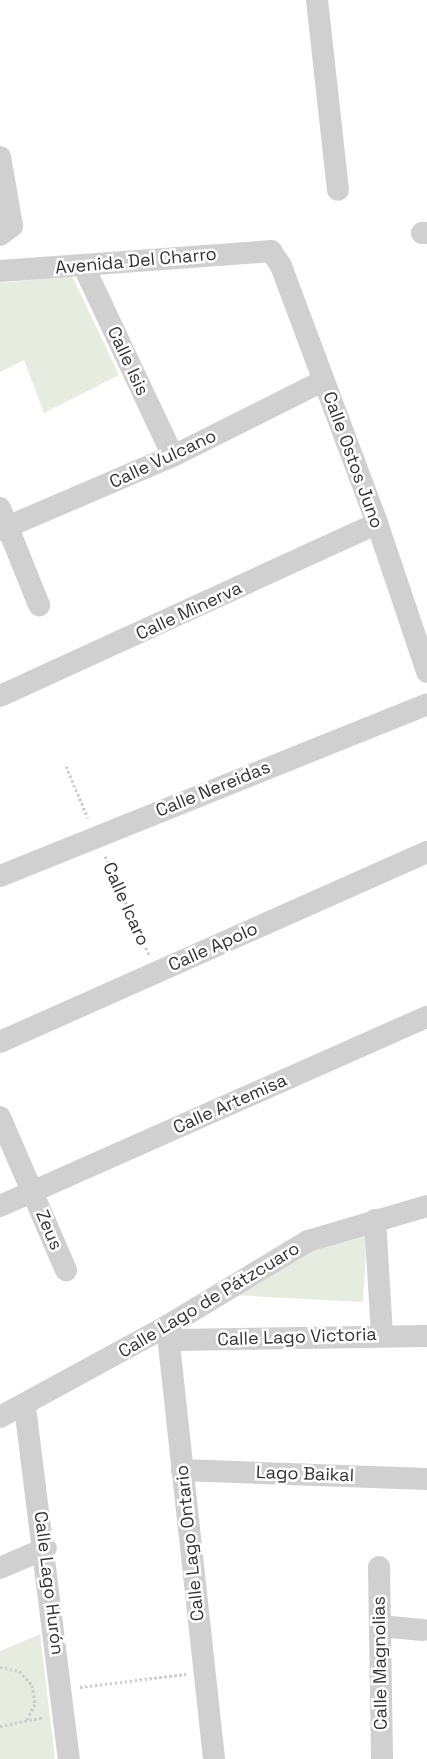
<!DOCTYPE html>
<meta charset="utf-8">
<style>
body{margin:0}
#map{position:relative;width:427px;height:1759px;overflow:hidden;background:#fff;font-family:"Space Grotesk",sans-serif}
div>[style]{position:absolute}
.green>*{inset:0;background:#e6ecdf}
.path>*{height:3px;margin-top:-1.5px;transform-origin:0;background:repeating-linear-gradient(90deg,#cdcdcd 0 2.5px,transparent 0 5px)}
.minor>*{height:22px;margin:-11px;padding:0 11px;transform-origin:11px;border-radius:11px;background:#d0d0d0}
span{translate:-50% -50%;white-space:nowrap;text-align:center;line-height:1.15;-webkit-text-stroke:5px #fff;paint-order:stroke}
.street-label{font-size:18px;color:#333}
</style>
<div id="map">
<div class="green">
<div style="clip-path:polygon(72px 276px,119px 375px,44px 413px,24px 360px,0 372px,0 283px)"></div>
<div style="clip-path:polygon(367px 1229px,363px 1302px,231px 1295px,319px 1242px)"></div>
<div style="clip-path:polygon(40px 1634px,55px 1759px,0 1759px,0 1651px)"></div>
</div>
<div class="path">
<div style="left:66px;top:766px;width:56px;rotate:67.1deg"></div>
<div style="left:105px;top:856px;width:108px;rotate:66deg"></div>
<div style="left:0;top:1667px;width:19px;rotate:12deg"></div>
<div style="left:19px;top:1671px;width:19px;rotate:47deg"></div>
<div style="left:32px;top:1685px;width:19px;rotate:81deg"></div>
<div style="left:35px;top:1704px;width:19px;rotate:118deg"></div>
<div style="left:80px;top:1687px;width:107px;rotate:-7deg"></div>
<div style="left:0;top:1726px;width:45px;rotate:-11.6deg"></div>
</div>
<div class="minor">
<div style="left:317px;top:0;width:191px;rotate:83.7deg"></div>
<div style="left:0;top:157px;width:70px;rotate:80.1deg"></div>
<div style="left:12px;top:226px;width:15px;rotate:143deg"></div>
<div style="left:422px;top:233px;width:5px"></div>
<div style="left:83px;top:265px;width:211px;rotate:64.8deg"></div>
<div style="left:0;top:271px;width:272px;rotate:-4.2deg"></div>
<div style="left:271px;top:251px;width:18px;rotate:56deg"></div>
<div style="left:281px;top:266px;width:274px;rotate:69.5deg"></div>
<div style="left:377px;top:523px;width:157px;rotate:71.4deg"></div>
<div style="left:0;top:508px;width:105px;rotate:68.1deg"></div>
<div style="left:0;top:530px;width:188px;rotate:-23.2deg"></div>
<div style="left:173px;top:456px;width:168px;rotate:-26.6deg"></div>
<div style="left:0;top:696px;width:415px;rotate:-24.6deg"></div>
<div style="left:0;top:876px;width:460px;rotate:-21.9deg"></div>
<div style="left:0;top:1042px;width:467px;rotate:-24deg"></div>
<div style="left:0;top:1117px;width:167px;rotate:66.7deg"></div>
<div style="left:0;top:1206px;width:467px;rotate:-23.9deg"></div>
<div style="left:375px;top:1220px;width:114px;rotate:86.5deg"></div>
<div style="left:167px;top:1326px;width:436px;rotate:83.8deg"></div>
<div style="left:169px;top:1340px;width:257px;rotate:-0.9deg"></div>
<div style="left:25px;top:1407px;width:355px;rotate:82.9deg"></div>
<div style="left:0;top:1417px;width:190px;rotate:-28.6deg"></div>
<div style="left:167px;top:1326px;width:165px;rotate:-31.1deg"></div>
<div style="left:308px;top:1241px;width:124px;rotate:-16.4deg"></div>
<div style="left:182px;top:1470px;width:245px;rotate:2.1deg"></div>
<div style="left:379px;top:1567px;width:192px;rotate:89.1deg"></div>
<div style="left:0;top:1568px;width:50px;rotate:-23.5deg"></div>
<div style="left:380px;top:1626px;width:43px;rotate:5.3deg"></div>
</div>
<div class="street-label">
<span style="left:136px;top:261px;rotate:-5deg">Avenida Del Charro</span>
<span style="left:128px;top:361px;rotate:65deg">Calle Isis</span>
<span style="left:163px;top:459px;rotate:-25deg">Calle Vulcano</span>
<span style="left:353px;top:460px;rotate:70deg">Calle Ostos Juno</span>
<span style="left:189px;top:611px;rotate:-25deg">Calle Minerva</span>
<span style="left:213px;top:789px;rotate:-22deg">Calle Nereidas</span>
<span style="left:126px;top:904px;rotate:66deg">Calle Icaro</span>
<span style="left:213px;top:947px;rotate:-24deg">Calle Apolo</span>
<span style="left:230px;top:1104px;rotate:-24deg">Calle Artemisa</span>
<span style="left:49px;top:1230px;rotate:67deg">Zeus</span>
<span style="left:209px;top:1300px;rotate:-31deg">Calle Lago de Pátzcuaro</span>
<span style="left:297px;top:1337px;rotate:-2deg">Calle Lago Victoria</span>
<span style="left:305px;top:1474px;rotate:2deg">Lago Baikal</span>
<span style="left:190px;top:1543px;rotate:-96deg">Calle Lago Ontario</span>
<span style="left:49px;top:1583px;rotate:83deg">Calle Lago Hurón</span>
<span style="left:380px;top:1663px;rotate:-91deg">Calle Magnolias</span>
</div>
</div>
